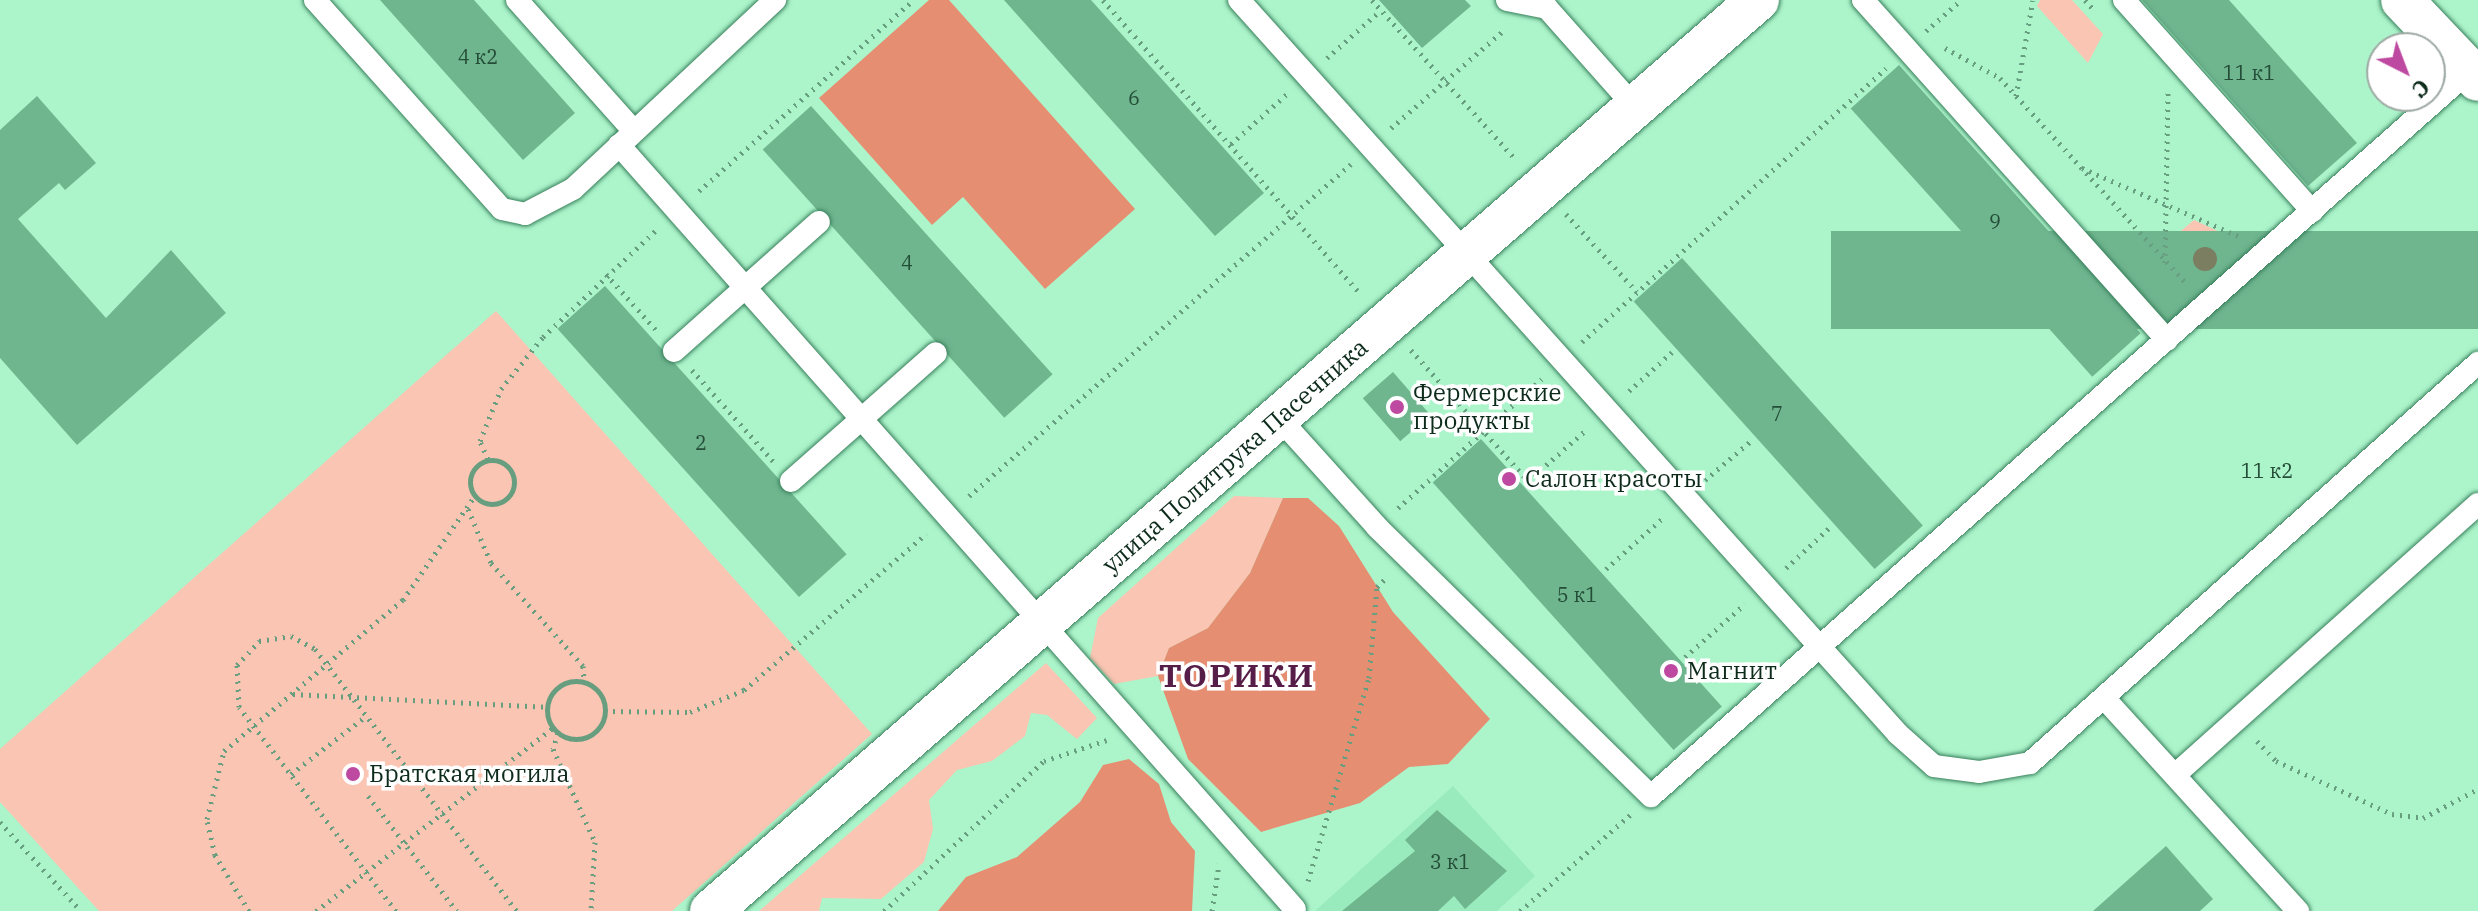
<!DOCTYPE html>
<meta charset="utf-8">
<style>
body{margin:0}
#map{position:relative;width:2478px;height:911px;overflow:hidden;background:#acf5cb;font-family:"IBM Plex Serif",serif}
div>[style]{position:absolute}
.built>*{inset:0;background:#99eabc}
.green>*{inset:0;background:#fbc5b3}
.forest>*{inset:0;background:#e68e72}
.building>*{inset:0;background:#6fb68f;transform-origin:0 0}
.path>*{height:5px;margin-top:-2.5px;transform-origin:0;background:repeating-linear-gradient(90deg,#679e7f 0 2px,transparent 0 8px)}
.path>.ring{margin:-2.5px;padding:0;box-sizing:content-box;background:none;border:5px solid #679e7f;border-radius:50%}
.roads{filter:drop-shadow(0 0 2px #387f5b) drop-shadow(0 0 2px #387f5b)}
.lane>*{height:22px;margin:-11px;padding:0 11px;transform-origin:11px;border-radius:11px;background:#fff}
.street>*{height:42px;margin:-21px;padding:0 21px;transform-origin:21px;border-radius:21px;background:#fff}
.trees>*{width:24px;height:24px;margin:-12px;border-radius:50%;background:#7c7e61}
.dots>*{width:22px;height:22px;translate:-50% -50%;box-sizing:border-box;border:4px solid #fff;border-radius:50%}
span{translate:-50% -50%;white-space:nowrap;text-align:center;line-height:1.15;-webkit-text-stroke:7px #fff;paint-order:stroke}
.number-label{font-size:20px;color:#254e38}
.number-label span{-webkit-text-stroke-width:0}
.poi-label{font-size:24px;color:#0c2b1b}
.left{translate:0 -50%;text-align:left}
.street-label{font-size:24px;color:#0c2b1b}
.district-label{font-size:32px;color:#551d47;font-weight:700;letter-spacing:2px}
.north{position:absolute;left:2366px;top:32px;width:80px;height:80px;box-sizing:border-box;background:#fff;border:2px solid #9eaaa4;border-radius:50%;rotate:138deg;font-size:22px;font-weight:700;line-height:32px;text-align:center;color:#0c2b1b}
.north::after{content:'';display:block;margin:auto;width:28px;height:36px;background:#be49a1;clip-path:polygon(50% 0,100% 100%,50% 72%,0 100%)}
</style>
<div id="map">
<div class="built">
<div style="clip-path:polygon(1453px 786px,1535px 876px,1497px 911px,1315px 911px)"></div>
</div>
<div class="green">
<div style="clip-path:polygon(2040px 0,2072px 0,2103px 34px,2088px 63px,2037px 6px)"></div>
<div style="clip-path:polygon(2194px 220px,2222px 233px,2179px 274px,2169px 259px,2170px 240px)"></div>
<div style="clip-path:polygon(496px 311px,872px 734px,672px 911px,99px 911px,0 802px,0 749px)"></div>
<div style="clip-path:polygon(1234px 496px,1283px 498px,1250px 573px,1208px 628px,1169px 648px,1158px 676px,1114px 684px,1090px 658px,1098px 618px)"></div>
<div style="clip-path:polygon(1046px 663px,1097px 718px,1077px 739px,1047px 715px,1031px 713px,1025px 736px,992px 761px,957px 770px,929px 800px,933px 829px,924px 862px,881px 899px,822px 898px,819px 911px,759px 911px)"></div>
</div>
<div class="forest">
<div style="clip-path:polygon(929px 0,949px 0,1135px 209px,1045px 289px,963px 197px,932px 225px,819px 98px)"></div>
<div style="clip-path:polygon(1283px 498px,1308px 498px,1339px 526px,1393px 612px,1490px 719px,1448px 764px,1409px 767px,1360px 803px,1261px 832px,1188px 759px,1158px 676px,1169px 648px,1208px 628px,1250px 573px)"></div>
<div style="clip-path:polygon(1129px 759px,1159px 784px,1171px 822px,1195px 851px,1192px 911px,938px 911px,966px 877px,1017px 857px,1080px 802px,1103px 765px)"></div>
</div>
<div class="building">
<div style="clip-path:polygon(380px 0,474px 0,575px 113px,523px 160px)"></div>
<div style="clip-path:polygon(1004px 0,1091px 0,1264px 193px,1215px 236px)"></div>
<div style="clip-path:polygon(1379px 0,1465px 0,1471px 6px,1422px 48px)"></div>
<div style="clip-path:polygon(2142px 0,2229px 0,2357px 143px,2308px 186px)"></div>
<div style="left:1899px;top:65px;width:361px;height:65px;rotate:48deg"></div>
<div style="clip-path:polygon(37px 96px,96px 163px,65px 190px,59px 183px,18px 219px,106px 318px,171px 250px,226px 313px,77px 445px,0 358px,0 130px)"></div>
<div style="left:811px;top:106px;width:361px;height:65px;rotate:48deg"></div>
<div style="left:2478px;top:231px;width:98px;height:647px;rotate:90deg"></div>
<div style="left:1682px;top:258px;width:360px;height:65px;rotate:48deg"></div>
<div style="left:605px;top:286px;width:361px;height:64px;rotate:48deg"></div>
<div style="left:1393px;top:372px;width:57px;height:40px;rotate:49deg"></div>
<div style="left:1481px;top:439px;width:360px;height:65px;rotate:48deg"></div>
<div style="clip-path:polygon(1437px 810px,1507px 871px,1465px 909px,1454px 896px,1438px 911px,1342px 911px,1415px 851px,1405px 840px)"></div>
<div style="clip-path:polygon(2166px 846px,2213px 899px,2200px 911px,2093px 911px)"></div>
</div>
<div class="path">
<div style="left:1103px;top:0;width:390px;rotate:48.8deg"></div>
<div style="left:1372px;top:0;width:215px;rotate:48deg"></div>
<div style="left:2085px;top:0;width:15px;rotate:48deg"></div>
<div style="left:1926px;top:31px;width:47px;rotate:-41.5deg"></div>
<div style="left:1945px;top:48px;width:63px;rotate:28.6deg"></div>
<div style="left:2000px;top:78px;width:278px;rotate:47.8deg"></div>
<div style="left:1327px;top:58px;width:72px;rotate:-41.6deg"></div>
<div style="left:2016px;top:96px;width:97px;rotate:-80deg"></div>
<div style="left:1391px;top:128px;width:150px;rotate:-40.9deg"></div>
<div style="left:1231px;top:144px;width:75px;rotate:-41.8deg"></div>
<div style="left:2082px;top:168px;width:173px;rotate:23.5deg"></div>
<div style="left:699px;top:191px;width:287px;rotate:-41.7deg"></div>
<div style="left:1566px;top:214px;width:105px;rotate:47.7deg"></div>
<div style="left:2165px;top:263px;width:170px;rotate:-89deg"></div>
<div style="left:606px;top:274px;width:75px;rotate:48.2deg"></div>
<div style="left:1582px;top:342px;width:409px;rotate:-42deg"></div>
<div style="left:1411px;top:350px;width:176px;rotate:48.2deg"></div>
<div style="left:1528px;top:481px;width:77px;rotate:-41.3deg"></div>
<div style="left:692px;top:370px;width:122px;rotate:48.3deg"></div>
<div style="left:1629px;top:391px;width:58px;rotate:-42.2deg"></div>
<div style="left:488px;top:459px;width:20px;rotate:-114deg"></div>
<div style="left:480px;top:441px;width:56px;rotate:-68deg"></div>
<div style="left:501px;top:389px;width:67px;rotate:-51.1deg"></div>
<div style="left:543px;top:337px;width:156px;rotate:-43.4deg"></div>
<div class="ring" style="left:470px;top:460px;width:39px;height:39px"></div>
<div style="left:1705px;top:480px;width:60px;rotate:-40.3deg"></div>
<div style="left:969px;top:496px;width:506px;rotate:-40.99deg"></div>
<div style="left:1398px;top:508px;width:193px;rotate:-41.9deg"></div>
<div style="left:468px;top:509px;width:59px;rotate:66.9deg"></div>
<div style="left:491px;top:563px;width:138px;rotate:48.2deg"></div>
<div style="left:583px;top:666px;width:15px;rotate:86deg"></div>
<div style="left:1786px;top:568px;width:59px;rotate:-42.9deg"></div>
<div style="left:1606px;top:569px;width:79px;rotate:-41.9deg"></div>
<div style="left:1685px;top:657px;width:80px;rotate:-41.5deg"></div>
<div class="ring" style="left:547px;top:681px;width:53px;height:53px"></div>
<div style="left:293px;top:694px;width:253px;rotate:2.9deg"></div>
<div style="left:605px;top:711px;width:85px;rotate:0.7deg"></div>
<div style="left:690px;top:712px;width:58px;rotate:-22.2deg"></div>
<div style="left:744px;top:690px;width:240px;rotate:-40.6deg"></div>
<div style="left:558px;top:733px;width:17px;rotate:107deg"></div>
<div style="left:553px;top:749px;width:102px;rotate:65.7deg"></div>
<div style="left:595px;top:842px;width:69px;rotate:93.3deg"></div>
<div style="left:2257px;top:741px;width:28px;rotate:46deg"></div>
<div style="left:2276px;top:761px;width:128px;rotate:24.6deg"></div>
<div style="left:2392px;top:814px;width:31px;rotate:7deg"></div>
<div style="left:2423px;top:818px;width:62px;rotate:-27.8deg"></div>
<div style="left:291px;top:774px;width:95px;rotate:-37.7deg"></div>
<div style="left:368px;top:796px;width:145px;rotate:52.3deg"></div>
<div style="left:0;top:822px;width:120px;rotate:47.7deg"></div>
<div style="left:1308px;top:881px;width:212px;rotate:-73.3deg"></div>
<div style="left:1369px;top:678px;width:91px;rotate:-85deg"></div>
<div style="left:1377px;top:587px;width:14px;rotate:-45deg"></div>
<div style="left:249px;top:911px;width:66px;rotate:-121.3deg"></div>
<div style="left:215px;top:855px;width:37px;rotate:-103deg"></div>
<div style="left:207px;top:819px;width:70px;rotate:-76deg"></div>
<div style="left:224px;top:751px;width:234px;rotate:-40.2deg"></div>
<div style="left:403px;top:600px;width:125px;rotate:-55.4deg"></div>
<div style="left:316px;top:911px;width:299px;rotate:-37.7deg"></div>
<div style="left:396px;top:911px;width:257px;rotate:-127.6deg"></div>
<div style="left:239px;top:707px;width:42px;rotate:-92.7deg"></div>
<div style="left:237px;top:665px;width:33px;rotate:-47deg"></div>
<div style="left:259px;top:641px;width:32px;rotate:-9deg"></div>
<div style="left:291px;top:636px;width:27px;rotate:28deg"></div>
<div style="left:315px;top:649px;width:331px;rotate:52.4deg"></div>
<div style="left:884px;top:911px;width:219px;rotate:-43.2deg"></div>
<div style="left:1044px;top:761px;width:66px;rotate:-18.4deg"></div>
<div style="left:1212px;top:911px;width:48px;rotate:-81.5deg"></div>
<div style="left:1520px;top:911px;width:147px;rotate:-41.1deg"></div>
</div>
<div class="roads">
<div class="lane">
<div style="left:315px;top:0;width:280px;rotate:48.2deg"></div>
<div style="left:502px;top:209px;width:24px;rotate:12deg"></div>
<div style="left:525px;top:214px;width:54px;rotate:-27.5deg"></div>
<div style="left:573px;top:189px;width:277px;rotate:-43.1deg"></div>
<div style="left:517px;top:0;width:171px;rotate:48.3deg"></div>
<div style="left:1239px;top:0;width:986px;rotate:48.08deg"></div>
<div style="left:1898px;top:734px;width:48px;rotate:41.6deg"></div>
<div style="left:1934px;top:766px;width:45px;rotate:7.6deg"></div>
<div style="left:1979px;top:772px;width:52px;rotate:-10deg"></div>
<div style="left:2030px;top:763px;width:601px;rotate:-41.76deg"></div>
<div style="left:1507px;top:0;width:41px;rotate:11.3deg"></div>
<div style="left:1547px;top:8px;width:132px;rotate:48.4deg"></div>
<div style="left:1863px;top:0;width:456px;rotate:48.2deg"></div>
<div style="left:2124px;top:0;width:283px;rotate:48.3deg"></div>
<div style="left:619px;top:145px;width:1020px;rotate:48.5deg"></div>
<div style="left:674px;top:351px;width:194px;rotate:-41.7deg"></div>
<div style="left:1279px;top:418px;width:147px;rotate:48deg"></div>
<div style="left:1377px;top:527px;width:384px;rotate:44.5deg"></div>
<div style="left:1651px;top:796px;width:1093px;rotate:-41.55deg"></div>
<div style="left:791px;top:481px;width:193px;rotate:-41.4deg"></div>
<div style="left:2105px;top:699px;width:287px;rotate:47.7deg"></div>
<div style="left:2176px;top:774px;width:405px;rotate:-41.8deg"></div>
</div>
<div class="street">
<div style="left:2402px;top:0;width:110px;rotate:46.5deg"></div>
<div style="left:711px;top:911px;width:1388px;rotate:-41.03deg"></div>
</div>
</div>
<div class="trees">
<div style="left:2205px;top:259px"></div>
</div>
<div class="dots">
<div style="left:1397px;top:407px;background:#be49a1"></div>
<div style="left:1509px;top:479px;background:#be49a1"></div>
<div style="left:1671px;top:671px;background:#be49a1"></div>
<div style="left:353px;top:774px;background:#be49a1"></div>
</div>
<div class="number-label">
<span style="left:478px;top:56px">4 к2</span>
<span style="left:2249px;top:72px">11 к1</span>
<span style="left:1134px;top:97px">6</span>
<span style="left:1995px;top:221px">9</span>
<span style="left:907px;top:262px">4</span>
<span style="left:1777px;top:413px">7</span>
<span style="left:701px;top:442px">2</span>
<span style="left:2267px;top:470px">11 к2</span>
<span style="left:1577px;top:594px">5 к1</span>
<span style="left:1450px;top:861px">3 к1</span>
</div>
<div class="poi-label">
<span class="left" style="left:1413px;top:407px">Фермерские<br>продукты</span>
<span class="left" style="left:1525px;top:479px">Салон красоты</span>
<span class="left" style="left:1687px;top:671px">Магнит</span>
<span class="left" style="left:369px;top:774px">Братская могила</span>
</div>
<div class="street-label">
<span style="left:1235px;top:456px;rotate:-41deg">улица Политрука Пасечника</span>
</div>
<div class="district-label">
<span style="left:1237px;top:675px">ТОРИКИ</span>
</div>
<div class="north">С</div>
</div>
